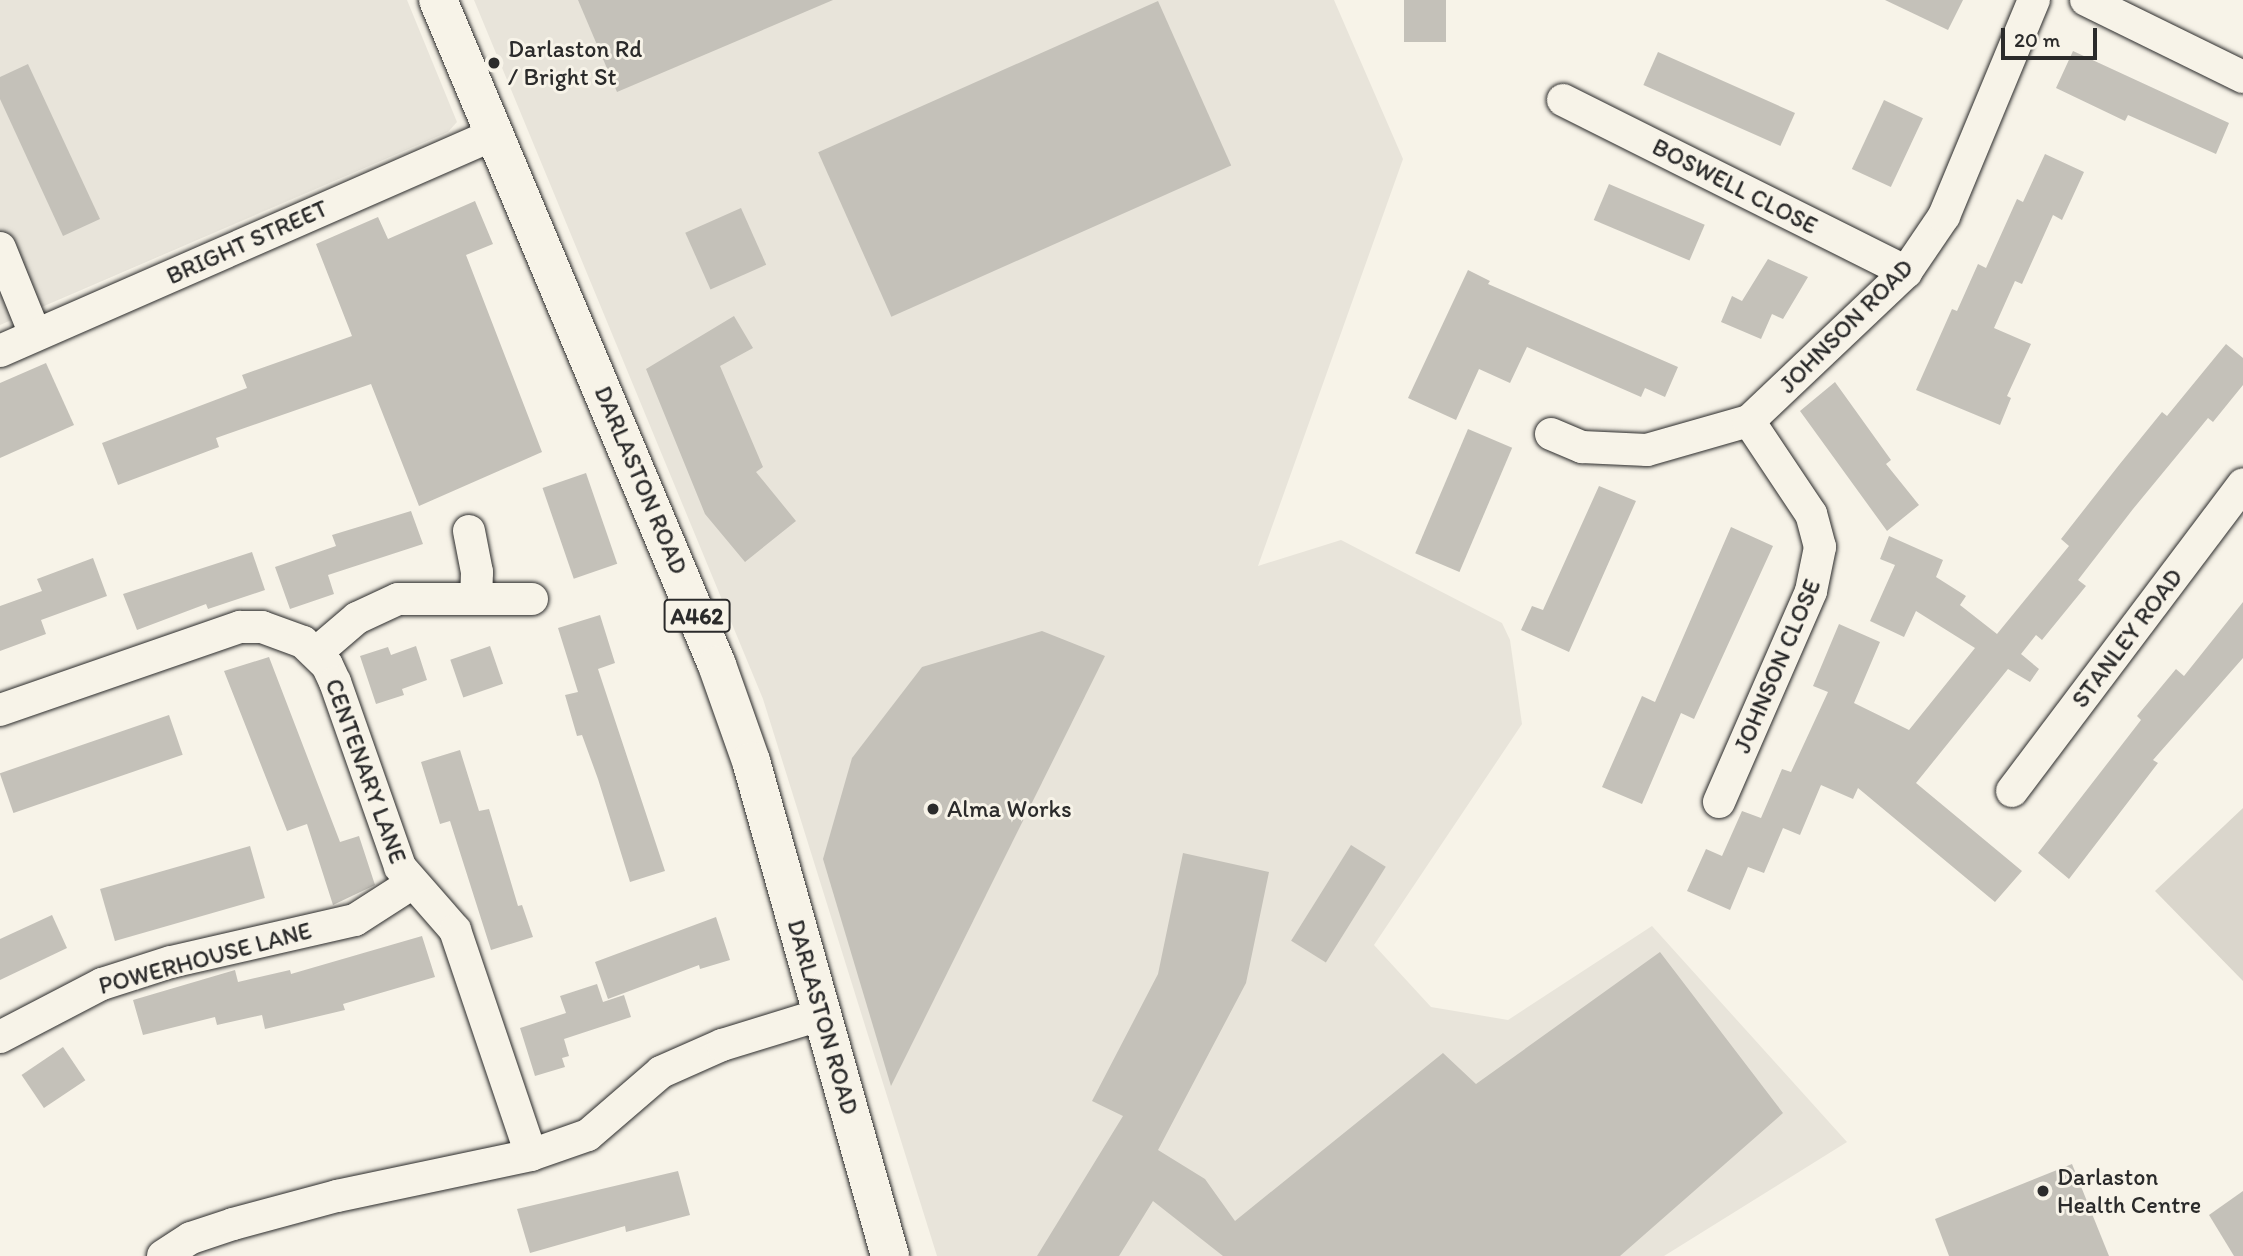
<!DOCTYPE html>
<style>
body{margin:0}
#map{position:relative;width:2243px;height:1256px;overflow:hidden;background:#f7f3e8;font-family:Itim,sans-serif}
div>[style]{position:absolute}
.built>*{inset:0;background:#e8e4da}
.green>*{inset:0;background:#dad6cc}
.building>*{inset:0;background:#c4c1b9;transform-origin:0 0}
.roads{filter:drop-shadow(0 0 2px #2b2b2b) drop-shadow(0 0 2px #2b2b2b)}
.street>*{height:32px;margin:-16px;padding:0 16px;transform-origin:16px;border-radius:16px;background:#f7f3e8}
.primary>*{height:38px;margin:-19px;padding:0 19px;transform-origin:19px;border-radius:19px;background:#f7f3e8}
.dots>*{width:19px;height:19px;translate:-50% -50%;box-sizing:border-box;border:4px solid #f7f3e8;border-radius:50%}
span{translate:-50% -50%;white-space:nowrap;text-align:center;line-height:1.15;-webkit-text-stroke:6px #f7f3e8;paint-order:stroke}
.shield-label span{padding:2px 5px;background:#f7f3e8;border:2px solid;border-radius:5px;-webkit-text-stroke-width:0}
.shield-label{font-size:23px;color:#2b2b2b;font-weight:700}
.poi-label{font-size:24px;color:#2b2b2b}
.left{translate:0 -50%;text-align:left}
.street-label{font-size:24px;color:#2b2b2b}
.scale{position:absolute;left:2001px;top:28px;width:96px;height:32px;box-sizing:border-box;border:4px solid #2b2b2b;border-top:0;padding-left:9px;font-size:21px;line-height:24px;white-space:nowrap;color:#2b2b2b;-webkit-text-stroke:5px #f7f3e8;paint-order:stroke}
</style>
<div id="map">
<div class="built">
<div style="clip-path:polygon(0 0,407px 0,457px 122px,448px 132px,0 325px)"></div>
<div style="clip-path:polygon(474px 0,1334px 0,1403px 159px,1258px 566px,1341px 540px,1502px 623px,1510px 640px,1522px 724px,1374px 945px,1431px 1007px,1508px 1020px,1652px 926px,1847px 1142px,1664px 1256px,937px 1256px,763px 699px)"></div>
</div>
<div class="green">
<div style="clip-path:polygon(2243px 808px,2243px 981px,2155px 891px)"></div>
</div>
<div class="building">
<div style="clip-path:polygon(578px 0,833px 0,617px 92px)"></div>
<div style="left:1404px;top:0;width:42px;height:42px"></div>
<div style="clip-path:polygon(1885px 0,1963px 0,1948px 30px)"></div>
<div style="left:1158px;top:1px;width:180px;height:372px;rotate:66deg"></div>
<div style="clip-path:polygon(2073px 51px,2229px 123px,2216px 154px,2128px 115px,2125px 121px,2056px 88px)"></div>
<div style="left:1658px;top:52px;width:150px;height:36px;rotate:24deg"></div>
<div style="clip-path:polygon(28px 64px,100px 219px,63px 236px,0 99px,0 77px)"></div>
<div style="left:1884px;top:100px;width:43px;height:76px;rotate:25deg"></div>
<div style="clip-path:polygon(2045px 154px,2084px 172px,2062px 220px,2053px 215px,2022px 284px,2015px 281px,1994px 328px,2031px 344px,2007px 396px,2011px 398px,2000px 425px,1916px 390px,1952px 309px,1957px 311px,1978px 264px,1986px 268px,2017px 199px,2023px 202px)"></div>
<div style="left:1609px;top:184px;width:104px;height:39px;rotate:23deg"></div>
<div style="clip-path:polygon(475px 201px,493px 244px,466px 255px,542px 452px,419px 506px,371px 384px,216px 438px,219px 447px,118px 485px,102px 443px,247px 388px,242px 375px,352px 336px,316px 244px,378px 217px,388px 239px)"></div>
<div style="left:741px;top:208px;width:62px;height:61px;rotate:66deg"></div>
<div style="clip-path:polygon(1768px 259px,1808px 277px,1783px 319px,1772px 314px,1761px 339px,1721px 322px,1732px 296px,1742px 301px)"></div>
<div style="clip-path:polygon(1468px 270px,1490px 281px,1488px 284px,1678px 367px,1665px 397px,1645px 388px,1641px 397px,1527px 347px,1510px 383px,1479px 369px,1456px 420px,1408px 398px)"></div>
<div style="clip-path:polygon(734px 316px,753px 348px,720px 366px,763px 467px,756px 472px,796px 521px,745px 562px,705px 514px,646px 369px)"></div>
<div style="clip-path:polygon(2226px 344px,2243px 358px,2243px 385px,2213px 422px,2208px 418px,2133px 509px,2078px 580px,2086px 586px,2042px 640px,2036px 635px,2021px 654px,2039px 669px,2030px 682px,2008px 669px,1916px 783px,2022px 871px,1995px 902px,1858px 788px,1853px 799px,1821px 785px,1800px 835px,1783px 828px,1764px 873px,1748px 867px,1730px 910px,1687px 891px,1706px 849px,1722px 856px,1742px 811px,1761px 818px,1782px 769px,1791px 772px,1828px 692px,1813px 686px,1839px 624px,1880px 642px,1854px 703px,1909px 730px,1975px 648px,1916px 611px,1904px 637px,1870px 621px,1895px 565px,1880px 559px,1889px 536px,1943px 560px,1936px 577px,1966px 596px,1960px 605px,1997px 634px,2069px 546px,2061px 539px,2119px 465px,2162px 412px,2167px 416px)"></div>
<div style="clip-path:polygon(46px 363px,74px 425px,0 458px,0 383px)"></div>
<div style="clip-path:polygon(1835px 382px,1891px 460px,1886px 464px,1919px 505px,1887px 531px,1800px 411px)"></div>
<div style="left:1468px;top:429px;width:48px;height:135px;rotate:23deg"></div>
<div style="left:586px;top:473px;width:96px;height:46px;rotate:71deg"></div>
<div style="clip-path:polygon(1599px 486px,1636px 501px,1569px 652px,1521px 630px,1532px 606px,1543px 610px)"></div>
<div style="clip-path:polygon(411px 511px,423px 544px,328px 575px,334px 594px,290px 609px,275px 567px,336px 546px,332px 535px)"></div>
<div style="clip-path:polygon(1731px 527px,1773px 546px,1694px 719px,1681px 713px,1642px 804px,1602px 787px,1642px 696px,1655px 702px)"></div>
<div style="clip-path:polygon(252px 552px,265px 590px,208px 609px,206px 604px,137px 630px,123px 594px)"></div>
<div style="clip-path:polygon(93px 558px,107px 596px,41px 620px,46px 634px,0 651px,0 606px,42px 591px,37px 579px)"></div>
<div style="clip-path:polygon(2243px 602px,2243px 658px,2153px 760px,2158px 763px,2069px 879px,2038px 853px,2141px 720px,2137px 716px,2176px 669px,2184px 676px)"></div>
<div style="clip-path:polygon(600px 615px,615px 663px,598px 669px,665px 871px,630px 882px,598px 779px,582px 735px,577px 736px,565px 695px,578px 692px,558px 628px)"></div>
<div style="clip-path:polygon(1042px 631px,1105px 656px,891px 1086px,823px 859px,852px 758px,922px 667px)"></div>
<div style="clip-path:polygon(416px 646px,427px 680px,402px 689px,404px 695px,376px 704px,360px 656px,388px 647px,391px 655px)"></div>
<div style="left:490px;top:646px;width:40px;height:42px;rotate:71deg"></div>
<div style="clip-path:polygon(269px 657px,340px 842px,359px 836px,375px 885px,333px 905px,307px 824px,287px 831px,224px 671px)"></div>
<div style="left:169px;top:715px;width:42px;height:179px;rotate:71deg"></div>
<div style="clip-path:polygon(460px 750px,479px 811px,489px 809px,518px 906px,522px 905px,533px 937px,491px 950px,450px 821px,440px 824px,421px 762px)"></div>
<div style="left:1351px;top:845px;width:41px;height:113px;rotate:32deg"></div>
<div style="left:250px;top:846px;width:54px;height:156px;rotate:74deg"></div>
<div style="clip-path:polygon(1183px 853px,1269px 872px,1246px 983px,1158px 1150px,1205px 1179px,1235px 1221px,1443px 1053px,1476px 1084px,1660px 952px,1783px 1113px,1620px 1256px,1223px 1256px,1153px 1201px,1119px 1256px,1037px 1256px,1123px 1116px,1092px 1101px,1158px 974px)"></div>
<div style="clip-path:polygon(52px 915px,67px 948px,0 980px,0 939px)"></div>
<div style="clip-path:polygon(716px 917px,730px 960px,700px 969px,699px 965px,608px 999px,595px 962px)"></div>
<div style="clip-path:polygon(422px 936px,435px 977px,343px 1004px,345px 1010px,265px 1029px,262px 1015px,217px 1025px,215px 1017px,143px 1035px,133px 1000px,235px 970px,238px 982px,290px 970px,291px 974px)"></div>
<div style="clip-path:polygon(597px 984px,603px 1002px,624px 995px,631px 1017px,564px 1039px,569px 1056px,562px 1058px,565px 1067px,535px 1076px,520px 1028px,566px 1013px,560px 996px)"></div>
<div style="left:63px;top:1047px;width:40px;height:50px;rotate:56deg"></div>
<div style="clip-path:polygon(2072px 1164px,2109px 1256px,1949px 1256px,1935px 1219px)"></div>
<div style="clip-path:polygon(678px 1171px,690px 1215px,626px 1232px,625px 1226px,530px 1253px,517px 1209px)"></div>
<div style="clip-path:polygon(2243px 1191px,2243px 1256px,2234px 1256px,2209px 1215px)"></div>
</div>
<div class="roads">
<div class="street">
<div style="left:2086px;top:0;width:175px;rotate:26.1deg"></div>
<div style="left:1563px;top:100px;width:384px;rotate:26.6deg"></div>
<div style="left:0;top:248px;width:93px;rotate:67.9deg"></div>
<div style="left:0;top:351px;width:540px;rotate:-23.67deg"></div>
<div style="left:1551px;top:434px;width:34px;rotate:23deg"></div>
<div style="left:1582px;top:447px;width:65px;rotate:2.6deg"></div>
<div style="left:1647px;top:450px;width:106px;rotate:-15.9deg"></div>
<div style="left:1749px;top:421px;width:216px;rotate:-43.5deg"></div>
<div style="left:1906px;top:272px;width:68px;rotate:-55.8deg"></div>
<div style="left:1944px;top:216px;width:234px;rotate:-67.4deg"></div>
<div style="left:469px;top:531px;width:42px;rotate:79deg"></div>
<div style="left:477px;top:572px;width:25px;rotate:92deg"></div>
<div style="left:316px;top:653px;width:54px;rotate:-40.5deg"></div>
<div style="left:357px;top:618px;width:45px;rotate:-24.9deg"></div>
<div style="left:398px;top:599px;width:134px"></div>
<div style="left:0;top:710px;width:254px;rotate:-19.1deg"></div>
<div style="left:240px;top:627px;width:22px"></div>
<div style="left:262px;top:627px;width:44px;rotate:20.1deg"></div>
<div style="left:303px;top:642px;width:33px;rotate:44deg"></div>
<div style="left:327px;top:665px;width:19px;rotate:65deg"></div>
<div style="left:335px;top:682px;width:196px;rotate:70.6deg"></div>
<div style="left:400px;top:867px;width:84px;rotate:48.9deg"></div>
<div style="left:455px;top:930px;width:237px;rotate:71.3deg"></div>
<div style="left:2012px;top:791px;width:384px;rotate:-53deg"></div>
<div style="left:1719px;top:802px;width:230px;rotate:-66.4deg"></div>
<div style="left:1811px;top:591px;width:45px;rotate:-78.4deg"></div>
<div style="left:1820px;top:547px;width:34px;rotate:-105deg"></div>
<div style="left:1811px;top:514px;width:112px;rotate:-123.7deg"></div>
<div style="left:0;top:1037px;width:115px;rotate:-27.5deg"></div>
<div style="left:102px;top:984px;width:72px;rotate:-17.7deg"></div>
<div style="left:171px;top:962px;width:189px;rotate:-12.9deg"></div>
<div style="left:355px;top:920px;width:67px;rotate:-32.7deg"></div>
<div style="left:163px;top:1256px;width:33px;rotate:-33deg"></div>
<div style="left:191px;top:1238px;width:44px;rotate:-18.4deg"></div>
<div style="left:233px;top:1224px;width:108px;rotate:-15.1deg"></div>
<div style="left:337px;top:1196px;width:198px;rotate:-11.9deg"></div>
<div style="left:531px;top:1155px;width:60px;rotate:-19.3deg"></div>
<div style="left:588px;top:1135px;width:96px;rotate:-40.8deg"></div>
<div style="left:661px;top:1072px;width:67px;rotate:-23.9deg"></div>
<div style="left:722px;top:1045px;width:106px;rotate:-17.1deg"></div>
</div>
<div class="primary">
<div style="left:438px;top:0;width:721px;rotate:67.24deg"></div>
<div style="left:717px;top:665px;width:102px;rotate:70.5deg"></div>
<div style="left:751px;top:761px;width:514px;rotate:74.31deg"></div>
</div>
</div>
<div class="dots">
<div style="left:494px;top:63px;background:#2b2b2b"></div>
<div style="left:933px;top:809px;background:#2b2b2b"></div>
<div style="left:2043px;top:1191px;background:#2b2b2b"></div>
</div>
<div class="shield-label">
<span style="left:697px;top:616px">A462</span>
</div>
<div class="poi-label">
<span class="left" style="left:508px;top:63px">Darlaston Rd<br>/ Bright St</span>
<span class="left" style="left:947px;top:809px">Alma Works</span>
<span class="left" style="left:2057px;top:1191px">Darlaston<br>Health Centre</span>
</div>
<div class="street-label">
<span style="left:1735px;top:186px;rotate:27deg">BOSWELL CLOSE</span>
<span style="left:247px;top:242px;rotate:-24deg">BRIGHT STREET</span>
<span style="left:1846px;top:326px;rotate:-45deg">JOHNSON ROAD</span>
<span style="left:641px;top:480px;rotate:67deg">DARLASTON ROAD</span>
<span style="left:2127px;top:638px;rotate:-53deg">STANLEY ROAD</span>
<span style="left:1777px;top:666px;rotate:-67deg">JOHNSON CLOSE</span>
<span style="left:366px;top:771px;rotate:70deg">CENTENARY LANE</span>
<span style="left:205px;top:958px;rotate:-15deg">POWERHOUSE LANE</span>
<span style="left:823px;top:1017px;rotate:74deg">DARLASTON ROAD</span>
</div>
<div class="scale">20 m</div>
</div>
